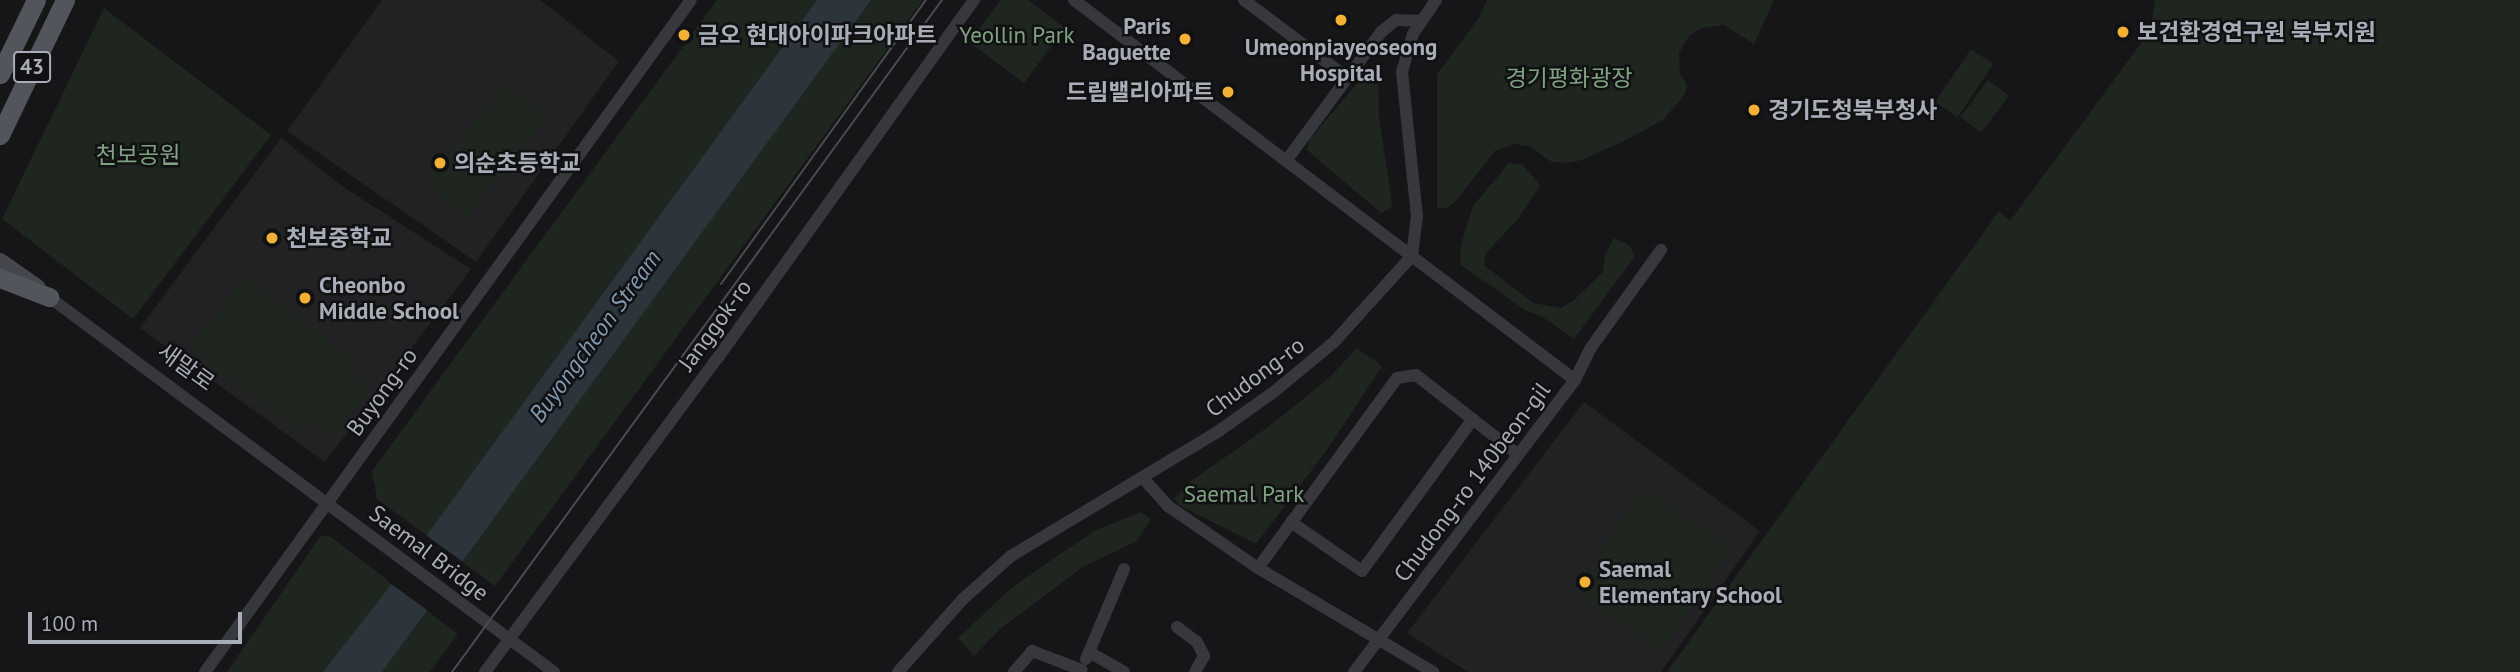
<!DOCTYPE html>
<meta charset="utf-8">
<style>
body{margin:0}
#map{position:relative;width:2520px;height:672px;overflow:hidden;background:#161618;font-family:"PT Sans","Noto Sans KR",sans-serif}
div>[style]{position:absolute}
.built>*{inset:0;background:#222225}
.green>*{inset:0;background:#1e261f;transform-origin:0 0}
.water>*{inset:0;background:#2c353c}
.pier>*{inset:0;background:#161618;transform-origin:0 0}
.street>*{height:12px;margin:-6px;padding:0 6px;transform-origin:6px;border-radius:6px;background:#37383d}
.secondary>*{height:18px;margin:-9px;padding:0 9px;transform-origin:9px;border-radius:9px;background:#45474d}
.primary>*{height:19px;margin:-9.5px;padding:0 9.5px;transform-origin:9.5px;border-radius:9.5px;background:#53555c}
.tram>*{height:2px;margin:-1px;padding:0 1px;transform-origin:1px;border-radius:1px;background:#4a4c52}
.dots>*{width:19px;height:19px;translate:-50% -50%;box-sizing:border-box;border:4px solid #111113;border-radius:50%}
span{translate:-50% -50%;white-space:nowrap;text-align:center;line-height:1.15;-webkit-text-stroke:5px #111113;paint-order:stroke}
.shield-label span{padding:2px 5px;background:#111113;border:2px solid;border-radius:5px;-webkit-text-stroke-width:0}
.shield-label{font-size:21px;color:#a8adb8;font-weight:700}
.poi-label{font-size:23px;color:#a8adb8;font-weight:700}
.right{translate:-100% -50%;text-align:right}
.left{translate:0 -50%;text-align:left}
.park-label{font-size:23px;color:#7fa381}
.street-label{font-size:23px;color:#a8adb8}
.water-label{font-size:24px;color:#7f9bb3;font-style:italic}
.scale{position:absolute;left:28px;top:612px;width:214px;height:32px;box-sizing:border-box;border:4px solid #a8adb8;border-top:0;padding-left:9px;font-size:21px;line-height:24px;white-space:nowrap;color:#a8adb8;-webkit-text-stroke:5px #111113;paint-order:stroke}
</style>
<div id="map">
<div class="built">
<div style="clip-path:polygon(382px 0,540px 0,619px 61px,476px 262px,287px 131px)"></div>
<div style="clip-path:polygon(281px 138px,345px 188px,471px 269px,325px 462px,140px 328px)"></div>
<div style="clip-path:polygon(1584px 402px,1760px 531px,1661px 672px,1468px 672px,1407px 633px)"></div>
</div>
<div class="green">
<div style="clip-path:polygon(717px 0,923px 0,495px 586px,377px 499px,372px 471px)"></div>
<div style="clip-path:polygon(1001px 0,1028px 0,1065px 28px,1024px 83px,969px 42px)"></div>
<div style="clip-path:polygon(1487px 0,1774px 0,1754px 44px,1724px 25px,1702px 28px,1689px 36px,1679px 53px,1680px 74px,1687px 85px,1685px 94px,1663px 120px,1622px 142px,1582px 160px,1566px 163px,1552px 162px,1529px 146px,1513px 144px,1495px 151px,1455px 202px,1447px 208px,1437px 208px,1437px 74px,1478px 19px)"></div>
<div style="clip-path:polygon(2155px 0,2520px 0,2520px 672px,1667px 672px,1999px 211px,2010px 221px,2150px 31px)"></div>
<div style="clip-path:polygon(104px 8px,271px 135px,133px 319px,2px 219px)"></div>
<div style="left:1971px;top:49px;width:27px;height:64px;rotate:34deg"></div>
<div style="clip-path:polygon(1371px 67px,1378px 69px,1379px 116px,1391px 196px,1392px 207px,1381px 213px,1307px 150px,1309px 140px)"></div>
<div style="left:1988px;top:80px;width:26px;height:46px;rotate:37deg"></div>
<div style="left:505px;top:84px;width:54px;height:128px;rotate:39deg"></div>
<div style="clip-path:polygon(1509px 163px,1522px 164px,1540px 185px,1518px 219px,1486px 253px,1484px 265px,1533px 303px,1561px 308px,1574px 300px,1603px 272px,1605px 254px,1614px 238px,1629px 245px,1635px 256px,1574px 339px,1541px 316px,1525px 310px,1461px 265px,1460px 248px,1473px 206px)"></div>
<div style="clip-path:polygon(242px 277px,352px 358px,345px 368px,370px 387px,334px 436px,311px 419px,301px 431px,189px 350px)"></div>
<div style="clip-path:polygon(1357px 348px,1382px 366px,1329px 447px,1256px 544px,1181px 506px,1174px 499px,1191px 481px,1268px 427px,1329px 378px)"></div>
<div style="left:1644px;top:489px;width:107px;height:124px;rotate:34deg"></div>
<div style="clip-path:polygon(1141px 512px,1151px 519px,1137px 541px,1083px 567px,1000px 629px,974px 656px,958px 638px,1009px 590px,1047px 563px,1096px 530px)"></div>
<div style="clip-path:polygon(321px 535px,331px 537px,458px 634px,430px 672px,227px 672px)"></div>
</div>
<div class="water">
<div style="clip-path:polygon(817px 0,871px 0,382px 672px,323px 672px,384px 594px)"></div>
</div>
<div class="pier">
<div style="left:423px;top:533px;width:52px;height:60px;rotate:36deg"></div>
</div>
<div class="street">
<div style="left:1074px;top:0;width:629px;rotate:37.18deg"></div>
<div style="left:1244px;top:0;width:128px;rotate:37deg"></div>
<div style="left:1286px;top:161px;width:160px;rotate:-53.6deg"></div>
<div style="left:1381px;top:32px;width:19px;rotate:-39deg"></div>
<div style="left:1396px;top:20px;width:26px;rotate:2deg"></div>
<div style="left:49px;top:297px;width:629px;rotate:36.6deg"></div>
<div style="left:1142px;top:477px;width:39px;rotate:48deg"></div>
<div style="left:1168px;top:506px;width:109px;rotate:34.6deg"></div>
<div style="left:1258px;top:568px;width:204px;rotate:30.7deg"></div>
<div style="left:1291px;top:522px;width:86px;rotate:34.6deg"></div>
<div style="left:1362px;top:571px;width:188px;rotate:-53.9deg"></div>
<div style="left:1258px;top:568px;width:235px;rotate:-53.8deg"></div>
<div style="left:1397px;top:378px;width:19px;rotate:-9deg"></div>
<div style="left:1416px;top:375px;width:128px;rotate:38deg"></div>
<div style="left:1177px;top:627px;width:25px;rotate:37deg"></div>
<div style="left:1197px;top:642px;width:16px;rotate:63deg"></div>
<div style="left:1204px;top:656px;width:18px;rotate:119deg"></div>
<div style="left:1089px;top:652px;width:90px;rotate:-67.1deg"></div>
<div style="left:1086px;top:659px;width:8px;rotate:-67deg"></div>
<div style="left:1089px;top:652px;width:40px;rotate:29.7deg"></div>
<div style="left:205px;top:672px;width:829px;rotate:-54.13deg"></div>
<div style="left:485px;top:672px;width:390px;rotate:-53.5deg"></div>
<div style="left:717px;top:359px;width:442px;rotate:-54.4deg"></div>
<div style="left:898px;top:672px;width:98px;rotate:-48.3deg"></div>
<div style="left:963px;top:599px;width:64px;rotate:-41.9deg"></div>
<div style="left:1011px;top:556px;width:239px;rotate:-31deg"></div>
<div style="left:1216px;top:433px;width:72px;rotate:-35.4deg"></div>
<div style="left:1275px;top:391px;width:77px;rotate:-39.7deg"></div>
<div style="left:1334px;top:342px;width:116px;rotate:-47.8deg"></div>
<div style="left:1412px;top:256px;width:39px;rotate:-83deg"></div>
<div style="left:1417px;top:217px;width:146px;rotate:-95.9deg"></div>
<div style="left:1402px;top:72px;width:40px;rotate:-74deg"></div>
<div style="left:1413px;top:34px;width:41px;rotate:-55.9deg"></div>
<div style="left:1014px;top:672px;width:28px;rotate:-49deg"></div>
<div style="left:1032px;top:651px;width:53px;rotate:20.8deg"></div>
<div style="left:1354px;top:672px;width:366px;rotate:-52.9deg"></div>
<div style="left:1575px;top:380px;width:34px;rotate:-64deg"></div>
<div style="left:1590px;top:349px;width:122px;rotate:-54.4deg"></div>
</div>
<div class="secondary">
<div style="left:0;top:262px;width:45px;rotate:35.1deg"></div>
</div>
<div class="primary">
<div style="left:0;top:74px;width:82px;rotate:-64.1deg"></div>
<div style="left:0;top:135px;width:150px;rotate:-64.3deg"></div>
<div style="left:0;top:278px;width:53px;rotate:21.2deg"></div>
</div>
<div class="tram">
<div style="left:721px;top:284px;width:350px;rotate:-54.2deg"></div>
<div style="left:452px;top:672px;width:832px;rotate:-53.9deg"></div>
</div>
<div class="dots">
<div style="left:1341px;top:20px;background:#f2b134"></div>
<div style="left:2123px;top:32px;background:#f2b134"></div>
<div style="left:684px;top:35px;background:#f2b134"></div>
<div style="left:1185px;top:39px;background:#f2b134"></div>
<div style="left:1228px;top:92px;background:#f2b134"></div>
<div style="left:1754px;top:110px;background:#f2b134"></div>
<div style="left:440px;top:163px;background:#f2b134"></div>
<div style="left:272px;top:238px;background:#f2b134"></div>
<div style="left:305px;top:298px;background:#f2b134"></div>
<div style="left:1585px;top:582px;background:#f2b134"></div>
</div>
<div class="shield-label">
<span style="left:32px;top:67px">43</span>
</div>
<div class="poi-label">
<span class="right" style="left:1171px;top:39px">Paris<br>Baguette</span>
<span class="left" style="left:2137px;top:32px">보건환경연구원 북부지원</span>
<span class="left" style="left:698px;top:35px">금오 현대아이파크아파트</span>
<span style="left:1341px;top:60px">Umeonpiayeoseong<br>Hospital</span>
<span class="right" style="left:1214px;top:92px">드림밸리아파트</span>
<span class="left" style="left:1768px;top:110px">경기도청북부청사</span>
<span class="left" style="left:454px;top:163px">의순초등학교</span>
<span class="left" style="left:286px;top:238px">천보중학교</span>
<span class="left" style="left:319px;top:298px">Cheonbo<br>Middle School</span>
<span class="left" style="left:1599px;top:582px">Saemal<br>Elementary School</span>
</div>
<div class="park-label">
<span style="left:1017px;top:35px">Yeollin Park</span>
<span style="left:1569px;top:78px">경기평화광장</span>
<span style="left:138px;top:155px">천보공원</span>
<span style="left:1244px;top:494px">Saemal Park</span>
</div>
<div class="street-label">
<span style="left:715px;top:325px;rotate:-54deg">Janggok-ro</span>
<span style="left:186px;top:367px;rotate:36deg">새말로</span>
<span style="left:1255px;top:377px;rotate:-37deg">Chudong-ro</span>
<span style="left:382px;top:392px;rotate:-54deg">Buyong-ro</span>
<span style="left:1472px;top:482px;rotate:-53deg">Chudong-ro 140beon-gil</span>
<span style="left:429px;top:553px;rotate:37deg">Saemal Bridge</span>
</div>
<div class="water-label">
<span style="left:595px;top:336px;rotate:-54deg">Buyongcheon Stream</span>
</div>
<div class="scale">100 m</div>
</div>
